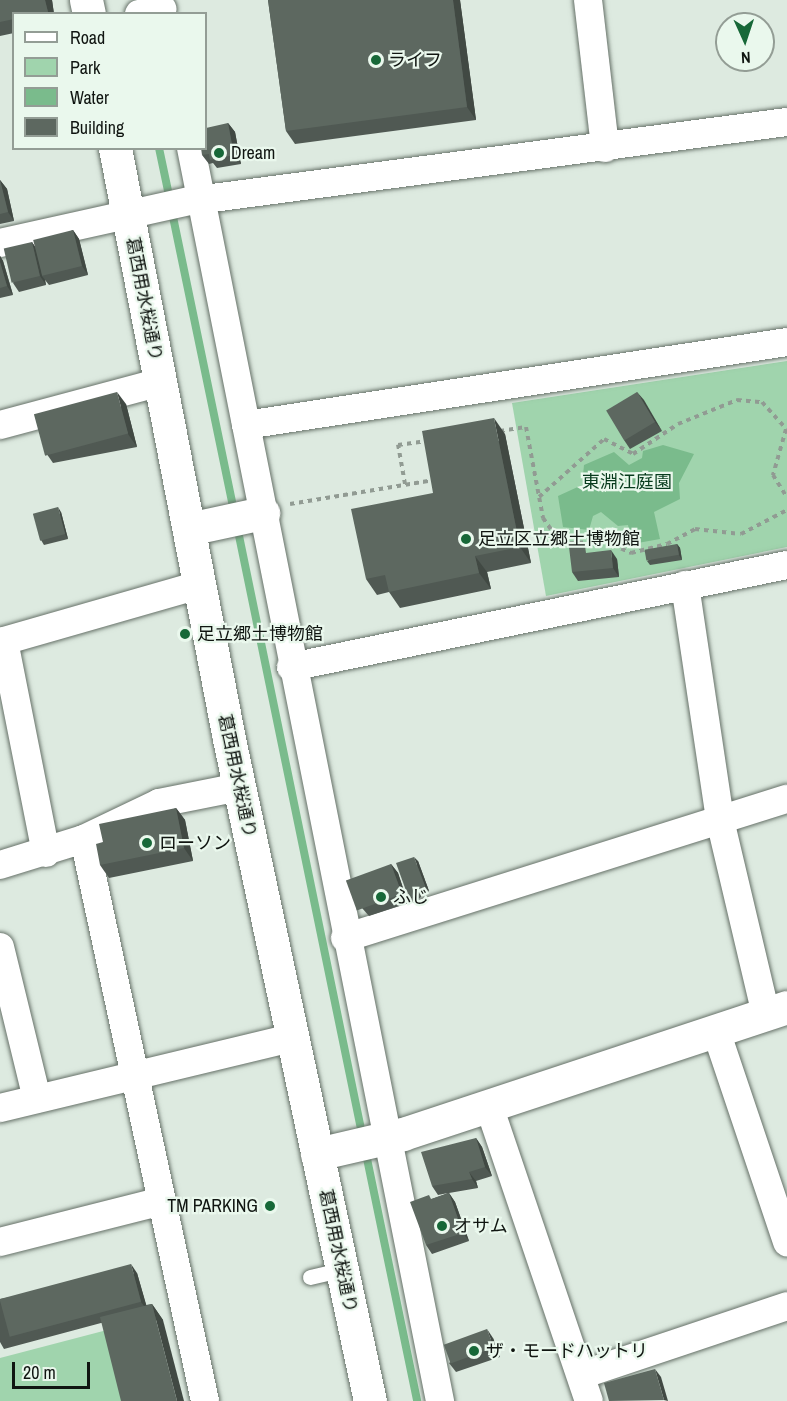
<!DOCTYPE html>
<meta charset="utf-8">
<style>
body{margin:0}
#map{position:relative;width:787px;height:1401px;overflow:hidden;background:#ddeae0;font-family:"Archivo Narrow","Noto Sans JP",sans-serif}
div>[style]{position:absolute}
.green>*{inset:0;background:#a0d4ad}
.water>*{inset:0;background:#7abb8c}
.stream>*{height:8px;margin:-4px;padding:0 4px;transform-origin:4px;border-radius:4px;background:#7abb8c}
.path>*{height:4px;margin-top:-2px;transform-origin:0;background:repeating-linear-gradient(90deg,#919b93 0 4.5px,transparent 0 9px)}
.roads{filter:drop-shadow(0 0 2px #667168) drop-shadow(0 0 2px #667168)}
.service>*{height:15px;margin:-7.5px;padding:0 7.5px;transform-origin:7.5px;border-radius:7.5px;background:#fff}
.minor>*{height:28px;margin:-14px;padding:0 14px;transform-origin:14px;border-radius:14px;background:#fff}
.tertiary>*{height:33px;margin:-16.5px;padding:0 16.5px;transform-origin:16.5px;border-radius:16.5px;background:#fff}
.wall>*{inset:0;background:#505953}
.shaded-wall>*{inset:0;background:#414943}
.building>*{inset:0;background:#5d6860;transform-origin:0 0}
.dots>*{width:16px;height:16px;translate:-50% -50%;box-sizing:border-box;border:3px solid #eaf8ed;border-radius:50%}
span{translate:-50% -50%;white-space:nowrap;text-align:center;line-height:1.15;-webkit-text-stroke:4.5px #eaf8ed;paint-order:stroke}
.poi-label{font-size:18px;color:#101511}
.left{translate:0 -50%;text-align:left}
.right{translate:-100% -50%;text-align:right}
.street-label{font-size:18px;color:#101511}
.park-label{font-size:18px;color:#073b1d}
.legend{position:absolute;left:12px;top:12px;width:195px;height:138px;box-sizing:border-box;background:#eaf8ed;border:2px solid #939d95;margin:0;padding:8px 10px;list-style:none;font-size:18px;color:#101511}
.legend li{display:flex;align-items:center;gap:12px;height:30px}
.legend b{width:30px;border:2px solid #939d95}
.north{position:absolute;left:715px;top:12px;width:60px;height:60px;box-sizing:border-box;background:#eaf8ed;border:2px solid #939d95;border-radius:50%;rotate:177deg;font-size:16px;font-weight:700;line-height:24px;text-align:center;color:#101511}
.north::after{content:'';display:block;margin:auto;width:21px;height:27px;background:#176838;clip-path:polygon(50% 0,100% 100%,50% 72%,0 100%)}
.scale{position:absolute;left:12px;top:1362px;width:78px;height:27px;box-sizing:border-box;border:3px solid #101511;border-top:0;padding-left:8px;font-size:18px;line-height:21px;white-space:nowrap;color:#101511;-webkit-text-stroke:4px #eaf8ed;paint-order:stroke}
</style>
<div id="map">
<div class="green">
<div style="clip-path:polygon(787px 361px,787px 547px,546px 596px,512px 403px)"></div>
<div style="clip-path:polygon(107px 1330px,126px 1401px,0 1401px,0 1358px)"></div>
</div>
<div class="water">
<div style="clip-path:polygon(663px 445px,694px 454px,679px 483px,680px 499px,654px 512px,660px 539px,632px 544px,628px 525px,618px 526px,601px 512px,593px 516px,589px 530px,563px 527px,558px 496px,582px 485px,584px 465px,614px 452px,629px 465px,642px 458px,643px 451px)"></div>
</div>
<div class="stream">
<div style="left:159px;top:148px;width:53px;rotate:78.1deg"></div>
<div style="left:172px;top:212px;width:305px;rotate:78.3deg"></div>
<div style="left:237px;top:526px;width:621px;rotate:78.38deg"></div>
<div style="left:365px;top:1149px;width:257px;rotate:78.3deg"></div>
</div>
<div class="path">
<div style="left:500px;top:431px;width:26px;rotate:-9deg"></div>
<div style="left:526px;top:427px;width:93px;rotate:79.4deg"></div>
<div style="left:543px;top:518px;width:32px;rotate:55deg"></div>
<div style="left:561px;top:544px;width:44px;rotate:-3.9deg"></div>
<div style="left:605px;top:541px;width:29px;rotate:25deg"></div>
<div style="left:631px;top:553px;width:37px;rotate:-14deg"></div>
<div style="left:667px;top:544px;width:32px;rotate:-28deg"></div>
<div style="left:695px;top:529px;width:46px;rotate:6.2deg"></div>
<div style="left:741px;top:534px;width:52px;rotate:-27.6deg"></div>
<div style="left:405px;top:484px;width:40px;rotate:-100deg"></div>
<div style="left:398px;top:445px;width:29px;rotate:-8deg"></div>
<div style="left:539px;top:497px;width:87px;rotate:-41.7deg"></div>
<div style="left:604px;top:439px;width:33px;rotate:27deg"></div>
<div style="left:633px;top:454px;width:54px;rotate:-33.7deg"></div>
<div style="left:678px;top:424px;width:64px;rotate:-22.1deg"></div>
<div style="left:737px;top:400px;width:25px;rotate:5deg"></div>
<div style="left:762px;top:402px;width:36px;rotate:48deg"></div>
<div style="left:786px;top:429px;width:48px;rotate:105.8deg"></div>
<div style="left:773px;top:475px;width:26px;rotate:58deg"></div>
<div style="left:290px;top:504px;width:146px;rotate:-9.5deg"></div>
</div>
<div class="roads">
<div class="service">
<div style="left:310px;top:1277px;width:32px;rotate:-13deg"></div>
</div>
<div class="minor">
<div style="left:588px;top:0;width:149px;rotate:83.4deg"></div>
<div style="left:139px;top:14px;width:24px;rotate:-12deg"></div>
<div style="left:191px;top:148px;width:1278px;rotate:78.76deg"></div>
<div style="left:0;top:243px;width:195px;rotate:-12.5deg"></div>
<div style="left:190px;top:201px;width:602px;rotate:-7.54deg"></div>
<div style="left:0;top:425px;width:166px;rotate:-15deg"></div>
<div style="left:246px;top:425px;width:547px;rotate:-8.72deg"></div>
<div style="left:685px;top:585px;width:238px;rotate:81.5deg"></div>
<div style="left:720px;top:820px;width:199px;rotate:76.7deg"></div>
<div style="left:4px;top:641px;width:216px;rotate:78.8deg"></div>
<div style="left:0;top:642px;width:207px;rotate:-16deg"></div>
<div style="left:291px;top:667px;width:506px;rotate:-11.62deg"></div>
<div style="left:84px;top:839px;width:575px;rotate:77.85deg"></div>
<div style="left:0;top:865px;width:88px;rotate:-17.2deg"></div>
<div style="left:84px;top:839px;width:83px;rotate:-25.6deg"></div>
<div style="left:159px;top:803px;width:82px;rotate:-11.3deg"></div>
<div style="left:345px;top:938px;width:463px;rotate:-17.5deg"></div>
<div style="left:0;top:947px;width:156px;rotate:76.3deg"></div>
<div style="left:716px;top:1031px;width:223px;rotate:71.4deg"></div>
<div style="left:489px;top:1106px;width:311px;rotate:71.3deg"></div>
<div style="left:0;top:1108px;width:300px;rotate:-13.5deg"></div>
<div style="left:0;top:1242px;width:167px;rotate:-14.2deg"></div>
<div style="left:581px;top:1375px;width:217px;rotate:-18.5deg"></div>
</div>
<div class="tertiary">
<div style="left:86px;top:0;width:14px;rotate:78deg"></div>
<div style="left:115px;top:148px;width:602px;rotate:79.08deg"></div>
<div style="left:229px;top:739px;width:677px;rotate:77.98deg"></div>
<div style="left:189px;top:529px;width:76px;rotate:-12.2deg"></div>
<div style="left:317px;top:1154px;width:88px;rotate:-13.1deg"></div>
<div style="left:403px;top:1134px;width:404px;rotate:-18.3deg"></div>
</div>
</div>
<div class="wall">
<div style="clip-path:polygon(0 0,52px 0,54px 14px,14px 14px,14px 33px,0 36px)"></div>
<div style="clip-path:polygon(268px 0,460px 0,476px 120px,295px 144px,286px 131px)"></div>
<div style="clip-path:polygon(228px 123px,235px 132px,241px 164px,217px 168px,213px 163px,209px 164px,202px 155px)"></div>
<div style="clip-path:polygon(0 180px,7px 189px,14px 221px,0 224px)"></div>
<div style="clip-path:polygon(73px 230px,79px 239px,88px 275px,49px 285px,45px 280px,46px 285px,19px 292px,13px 283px,32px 242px,35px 247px)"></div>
<div style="clip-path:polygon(0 256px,3px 261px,13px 295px,0 298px)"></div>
<div style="clip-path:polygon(637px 392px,662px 431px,630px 449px,624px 440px)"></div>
<div style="clip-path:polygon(126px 404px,137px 447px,53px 463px,44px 450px)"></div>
<div style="clip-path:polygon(505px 434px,531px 563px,487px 572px,491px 589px,400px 608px,389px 592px,377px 595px,366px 579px)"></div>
<div style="clip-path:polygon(61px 512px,68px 539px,44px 545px,41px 540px)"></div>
<div style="clip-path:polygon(677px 544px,680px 548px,682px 560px,650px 565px,647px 561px)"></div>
<div style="clip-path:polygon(590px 553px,617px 559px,619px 577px,578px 581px,572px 572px)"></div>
<div style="clip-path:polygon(176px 808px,185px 820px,193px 861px,109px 878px,100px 865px,103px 842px)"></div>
<div style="clip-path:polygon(418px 861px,429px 891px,413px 903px,409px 899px)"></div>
<div style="clip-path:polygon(391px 864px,398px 873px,408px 903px,369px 916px,362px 908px)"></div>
<div style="clip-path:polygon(476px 1138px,482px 1147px,492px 1176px,476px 1181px,478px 1188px,449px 1193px,455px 1202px,469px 1241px,432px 1254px,426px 1245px,432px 1199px,448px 1193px,438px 1195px,432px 1186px)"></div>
<div style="clip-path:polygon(137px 1273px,146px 1305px,152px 1304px,163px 1320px,101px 1323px,4px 1349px,0 1342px,0 1299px)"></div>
<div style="clip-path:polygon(493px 1338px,500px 1357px,456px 1372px,449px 1363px)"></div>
</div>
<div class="shaded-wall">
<div style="clip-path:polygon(45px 0,52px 0,54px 14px,49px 14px,48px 12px)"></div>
<div style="clip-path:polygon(453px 0,460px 0,476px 120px,467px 107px)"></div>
<div style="clip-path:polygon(228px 123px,235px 132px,241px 164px,234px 155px)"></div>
<div style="clip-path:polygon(0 180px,7px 189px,14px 221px,8px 212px)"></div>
<div style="clip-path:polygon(73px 230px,79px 239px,88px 275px,82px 266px)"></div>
<div style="clip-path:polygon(32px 242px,38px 251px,42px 276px,45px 280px,46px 285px,40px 276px)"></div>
<div style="clip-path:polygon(0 256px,3px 261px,13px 295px,7px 286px,0 262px)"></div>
<div style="clip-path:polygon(117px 392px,126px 404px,137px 447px,128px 434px)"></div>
<div style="clip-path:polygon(637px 392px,644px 400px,662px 431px,655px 422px)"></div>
<div style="clip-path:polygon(494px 418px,505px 434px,531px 563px,520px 547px)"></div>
<div style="clip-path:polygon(58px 507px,61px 512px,68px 539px,65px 534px)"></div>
<div style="clip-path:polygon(677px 544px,680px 548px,682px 560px,679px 555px)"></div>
<div style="clip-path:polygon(611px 550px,617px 559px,619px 577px,613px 568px)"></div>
<div style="clip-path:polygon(475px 556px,487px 572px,491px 589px,479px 573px)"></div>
<div style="clip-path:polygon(176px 808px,185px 820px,193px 861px,184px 848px)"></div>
<div style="clip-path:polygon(414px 857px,418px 861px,429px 891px,425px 886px)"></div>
<div style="clip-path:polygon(391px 864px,398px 873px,408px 903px,402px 894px)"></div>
<div style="clip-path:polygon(476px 1138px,482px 1147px,492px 1176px,485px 1167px)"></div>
<div style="clip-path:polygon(469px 1172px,476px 1181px,478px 1188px,472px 1179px)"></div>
<div style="clip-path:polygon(449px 1193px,455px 1202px,469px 1241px,463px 1233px)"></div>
<div style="clip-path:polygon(131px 1264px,137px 1273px,148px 1311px,141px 1302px)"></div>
<div style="clip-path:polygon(152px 1304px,163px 1320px,184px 1401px,177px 1401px)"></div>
<div style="clip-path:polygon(487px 1329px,493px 1338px,500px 1357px,494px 1348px)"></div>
<div style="clip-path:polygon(655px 1369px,661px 1377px,668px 1401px,664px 1400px)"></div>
</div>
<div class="building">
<div style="clip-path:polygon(0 0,45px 0,48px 12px,41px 14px,14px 14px,14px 19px,0 22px)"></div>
<div style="clip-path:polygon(268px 0,453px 0,467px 107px,286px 131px)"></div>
<div style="clip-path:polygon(228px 123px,234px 155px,210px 160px,209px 154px,202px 155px,201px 148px,206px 148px,206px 128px)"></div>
<div style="clip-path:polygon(0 180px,8px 212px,0 214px)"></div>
<div style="left:73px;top:230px;width:37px;height:41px;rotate:76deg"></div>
<div style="left:32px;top:242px;width:35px;height:29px;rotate:77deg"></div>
<div style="clip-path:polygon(0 262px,7px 286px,0 288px)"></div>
<div style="left:117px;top:392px;width:43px;height:86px;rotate:75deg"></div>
<div style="left:637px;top:392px;width:35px;height:36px;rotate:59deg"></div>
<div style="clip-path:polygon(494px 418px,520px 547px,475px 556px,479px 573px,389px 592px,385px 575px,366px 579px,351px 509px,433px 493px,422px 431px)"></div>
<div style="left:58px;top:507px;width:28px;height:26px;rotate:75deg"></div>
<div style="left:677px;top:544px;width:11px;height:33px;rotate:80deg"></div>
<div style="clip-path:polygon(585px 546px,586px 553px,611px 550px,613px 568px,572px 572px,569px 547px)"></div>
<div style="clip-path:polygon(176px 808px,184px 848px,100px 865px,96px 844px,103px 842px,99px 824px)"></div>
<div style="clip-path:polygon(414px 857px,425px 886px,409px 899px,396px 863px)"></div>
<div style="left:391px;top:864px;width:32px;height:48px;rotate:70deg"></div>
<div style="clip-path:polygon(476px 1138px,485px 1167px,469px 1172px,472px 1179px,432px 1186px,421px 1152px)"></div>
<div style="clip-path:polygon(449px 1193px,463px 1233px,426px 1245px,410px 1202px,429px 1195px,431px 1199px)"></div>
<div style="left:131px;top:1264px;width:39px;height:136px;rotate:75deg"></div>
<div style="clip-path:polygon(152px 1304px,177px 1401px,121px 1401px,100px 1317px)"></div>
<div style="left:487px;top:1329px;width:20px;height:46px;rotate:70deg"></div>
<div style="clip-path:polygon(655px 1369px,664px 1400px,609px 1401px,604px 1383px)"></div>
</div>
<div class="dots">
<div style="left:376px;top:60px;background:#176838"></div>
<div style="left:219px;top:153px;background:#176838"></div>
<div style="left:466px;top:539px;background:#176838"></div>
<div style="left:185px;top:634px;background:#176838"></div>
<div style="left:147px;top:843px;background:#176838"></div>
<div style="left:381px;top:897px;background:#176838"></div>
<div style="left:270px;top:1206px;background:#176838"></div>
<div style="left:442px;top:1226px;background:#176838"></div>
<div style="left:474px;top:1351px;background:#176838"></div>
</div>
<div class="poi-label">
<span class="left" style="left:388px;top:60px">ライフ</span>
<span class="left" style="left:231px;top:153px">Dream</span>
<span class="left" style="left:478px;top:539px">足立区立郷土博物館</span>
<span class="left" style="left:197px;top:634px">足立郷土博物館</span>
<span class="left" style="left:159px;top:843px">ローソン</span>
<span class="left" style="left:393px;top:897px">ふじ</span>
<span class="right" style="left:258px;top:1206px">TM PARKING</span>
<span class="left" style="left:454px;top:1226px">オサム</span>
<span class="left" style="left:486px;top:1351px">ザ・モードハットリ</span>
</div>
<div class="street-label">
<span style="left:144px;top:299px;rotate:79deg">葛西用水桜通り</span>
<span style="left:237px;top:776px;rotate:78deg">葛西用水桜通り</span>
<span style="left:338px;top:1251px;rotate:78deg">葛西用水桜通り</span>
</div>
<div class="park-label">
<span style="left:627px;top:482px">東淵江庭園</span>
</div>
<ul class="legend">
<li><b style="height:8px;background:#fff"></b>Road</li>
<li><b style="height:16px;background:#a0d4ad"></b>Park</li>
<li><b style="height:16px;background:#7abb8c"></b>Water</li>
<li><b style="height:16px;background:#5d6860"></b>Building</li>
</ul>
<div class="north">N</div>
<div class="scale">20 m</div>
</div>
